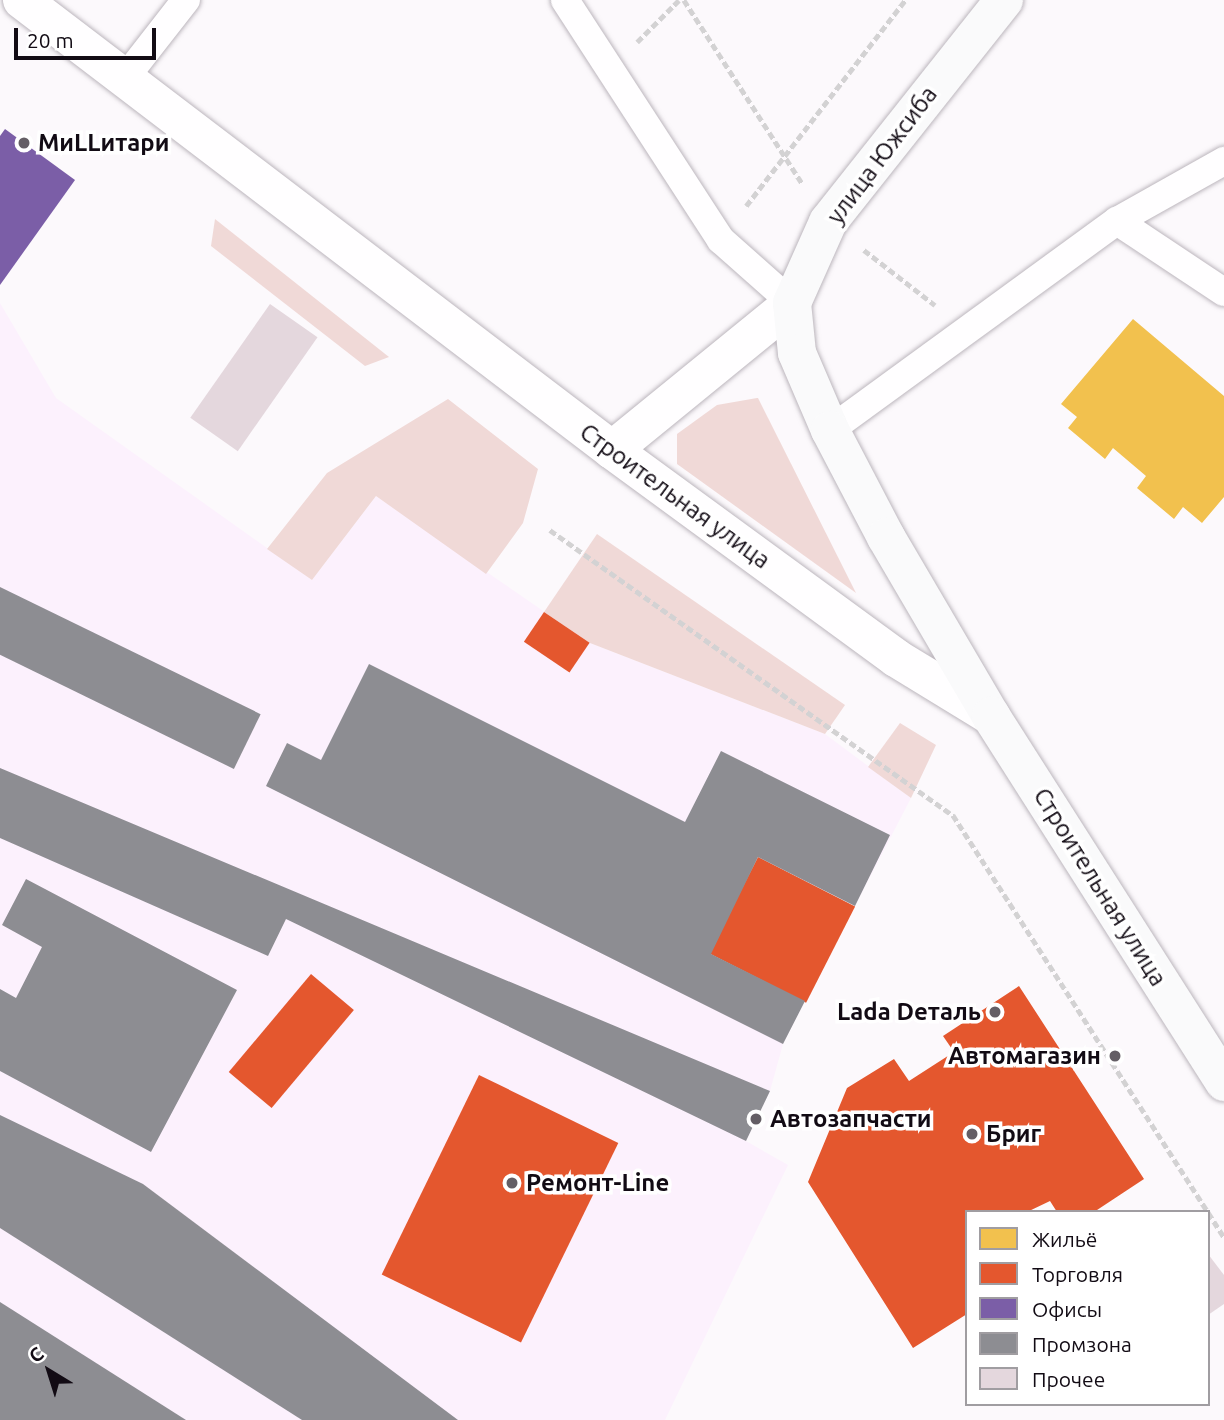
<!DOCTYPE html>
<meta charset="utf-8">
<style>
body{margin:0}
#map{position:relative;width:1224px;height:1420px;overflow:hidden;background:#fcf9fc;font-family:Ubuntu,sans-serif}
div>[style]{position:absolute}
.built>*{inset:0;background:#fcf1fd}
.green>*{inset:0;background:#f0d9d7}
.homes>*{inset:0;background:#f2c14e}
.shops>*{inset:0;background:#e4572e;transform-origin:0 0}
.offices>*{inset:0;background:#7b5ea7}
.industry>*{inset:0;background:#8d8d92;transform-origin:0 0}
.building>*{inset:0;background:#e4d7dd;transform-origin:0 0}
.path>*{height:4.5px;margin-top:-2.25px;transform-origin:0;background:repeating-linear-gradient(90deg,#d3d2d3 0 7px,transparent 0 10.5px)}
.roads{filter:drop-shadow(0 0 2px #bcb6bd) drop-shadow(0 0 2px #bcb6bd)}
.lane>*{height:28px;margin:-14px;padding:0 14px;transform-origin:14px;border-radius:14px;background:#fffeff}
.street>*{height:38px;margin:-19px;padding:0 19px;transform-origin:19px;border-radius:19px;background:#fffeff}
.secondary>*{height:38px;margin:-19px;padding:0 19px;transform-origin:19px;border-radius:19px;background:#fafafb}
.dots>*{width:19px;height:19px;translate:-50% -50%;box-sizing:border-box;border:4px solid #fff;border-radius:50%}
span{translate:-50% -50%;white-space:nowrap;text-align:center;line-height:1.15;-webkit-text-stroke:7px #fff;paint-order:stroke}
.poi-label{font-size:24px;color:#120b14;font-weight:700}
.left{translate:0 -50%;text-align:left}
.right{translate:-100% -50%;text-align:right}
.street-label{font-size:24px;color:#120b14}
.legend{position:absolute;left:965px;top:1210px;width:245px;height:196px;box-sizing:border-box;background:#fff;border:2px solid #a09da1;margin:0;padding:9px 12px;list-style:none;font-size:21px;color:#120b14}
.legend li{display:flex;align-items:center;gap:14px;height:35px}
.legend b{width:35px;border:2px solid #a09da1}
.north{position:absolute;left:14px;top:1336px;width:70px;height:70px;-webkit-text-stroke:5px #fff;paint-order:stroke;rotate:322deg;font-size:19px;font-weight:700;line-height:28px;text-align:center;color:#120b14}
.north::after{content:'';display:block;margin:auto;width:24px;height:32px;background:#120b14;clip-path:polygon(50% 0,100% 100%,50% 72%,0 100%)}
.scale{position:absolute;left:14px;top:28px;width:142px;height:32px;box-sizing:border-box;border:4px solid #120b14;border-top:0;padding-left:9px;font-size:21px;line-height:24px;white-space:nowrap;color:#120b14;-webkit-text-stroke:5px #fff;paint-order:stroke}
</style>
<div id="map">
<div class="built">
<div style="clip-path:polygon(0 303px,56px 398px,312px 580px,376px 496px,590px 643px,825px 734px,911px 798px,855px 906px,759px 858px,805px 1001px,783px 1044px,770px 1091px,746px 1141px,788px 1165px,665px 1420px,0 1420px)"></div>
</div>
<div class="green">
<div style="clip-path:polygon(215px 219px,389px 357px,365px 366px,211px 246px)"></div>
<div style="clip-path:polygon(757px 398px,758px 398px,856px 593px,677px 464px,677px 434px,717px 405px)"></div>
<div style="clip-path:polygon(448px 399px,538px 469px,523px 523px,486px 574px,376px 496px,312px 580px,267px 549px,327px 473px)"></div>
<div style="clip-path:polygon(597px 534px,845px 705px,825px 734px,590px 643px,544px 612px)"></div>
<div style="clip-path:polygon(900px 723px,936px 745px,911px 798px,868px 767px)"></div>
</div>
<div class="homes">
<div style="clip-path:polygon(1133px 319px,1224px 396px,1224px 497px,1202px 523px,1183px 507px,1174px 519px,1137px 488px,1146px 476px,1113px 448px,1105px 459px,1068px 428px,1077px 417px,1061px 404px)"></div>
</div>
<div class="shops">
<div style="left:544px;top:612px;width:55px;height:36px;rotate:34deg"></div>
<div style="left:758px;top:857px;width:109px;height:108px;rotate:27deg"></div>
<div style="left:311px;top:974px;width:56px;height:128px;rotate:40deg"></div>
<div style="clip-path:polygon(1019px 986px,1144px 1179px,1094px 1212px,1057px 1212px,1050px 1201px,1027px 1212px,967px 1212px,967px 1314px,913px 1348px,808px 1182px,847px 1088px,894px 1059px,909px 1081px,954px 1052px,943px 1036px)"></div>
<div style="left:479px;top:1075px;width:155px;height:222px;rotate:26deg"></div>
</div>
<div class="offices">
<div style="clip-path:polygon(5px 129px,75px 180px,0 285px,0 136px)"></div>
</div>
<div class="industry">
<div style="left:0;top:587px;width:290px;height:61px;rotate:26deg"></div>
<div style="clip-path:polygon(369px 664px,685px 822px,721px 751px,890px 835px,855px 906px,758px 857px,711px 954px,805px 1001px,783px 1044px,266px 786px,287px 743px,321px 760px)"></div>
<div style="clip-path:polygon(0 768px,770px 1091px,746px 1141px,286px 919px,268px 956px,0 838px)"></div>
<div style="clip-path:polygon(26px 879px,237px 990px,151px 1152px,0 1071px,0 989px,16px 998px,42px 947px,2px 925px)"></div>
<div style="clip-path:polygon(0 1115px,143px 1184px,458px 1420px,302px 1420px,0 1228px)"></div>
<div style="clip-path:polygon(0 1302px,186px 1420px,0 1420px)"></div>
</div>
<div class="building">
<div style="left:270px;top:304px;width:58px;height:139px;rotate:35deg"></div>
<div style="clip-path:polygon(1208px 1254px,1224px 1275px,1224px 1304px,1208px 1315px)"></div>
</div>
<div class="path">
<div style="left:684px;top:0;width:218px;rotate:57.2deg"></div>
<div style="left:637px;top:42px;width:59px;rotate:-45deg"></div>
<div style="left:746px;top:206px;width:260px;rotate:-52.3deg"></div>
<div style="left:864px;top:250px;width:90px;rotate:37.8deg"></div>
<div style="left:550px;top:530px;width:494px;rotate:35.3deg"></div>
<div style="left:953px;top:815px;width:502px;rotate:57.29deg"></div>
</div>
<div class="roads">
<div class="lane">
<div style="left:565px;top:0;width:286px;rotate:57deg"></div>
<div style="left:721px;top:240px;width:95px;rotate:41.6deg"></div>
<div style="left:125px;top:78px;width:99px;rotate:-52deg"></div>
<div style="left:1117px;top:221px;width:128px;rotate:33.6deg"></div>
<div style="left:830px;top:430px;width:355px;rotate:-36.1deg"></div>
<div style="left:1117px;top:221px;width:123px;rotate:-29.3deg"></div>
</div>
<div class="street">
<div style="left:22px;top:0;width:742px;rotate:37.33deg"></div>
<div style="left:612px;top:450px;width:352px;rotate:36.2deg"></div>
<div style="left:896px;top:658px;width:111px;rotate:31.4deg"></div>
<div style="left:612px;top:450px;width:232px;rotate:-39.2deg"></div>
</div>
<div class="secondary">
<div style="left:1004px;top:0;width:283px;rotate:128.4deg"></div>
<div style="left:828px;top:222px;width:89px;rotate:114deg"></div>
<div style="left:792px;top:303px;width:50px;rotate:84.3deg"></div>
<div style="left:797px;top:353px;width:84px;rotate:66.8deg"></div>
<div style="left:830px;top:430px;width:121px;rotate:62.4deg"></div>
<div style="left:886px;top:537px;width:208px;rotate:59.6deg"></div>
<div style="left:991px;top:716px;width:434px;rotate:57.5deg"></div>
</div>
</div>
<div class="dots">
<div style="left:24px;top:143px;background:#645e65"></div>
<div style="left:995px;top:1012px;background:#645e65"></div>
<div style="left:1115px;top:1056px;background:#645e65"></div>
<div style="left:756px;top:1119px;background:#645e65"></div>
<div style="left:972px;top:1134px;background:#645e65"></div>
<div style="left:512px;top:1183px;background:#645e65"></div>
</div>
<div class="poi-label">
<span class="left" style="left:38px;top:143px">МиLLитари</span>
<span class="right" style="left:981px;top:1012px">Lada Dеталь</span>
<span class="right" style="left:1101px;top:1056px">Автомагазин</span>
<span class="left" style="left:770px;top:1119px">Автозапчасти</span>
<span class="left" style="left:986px;top:1134px">Бриг</span>
<span class="left" style="left:526px;top:1183px">Ремонт-Line</span>
</div>
<div class="street-label">
<span style="left:882px;top:155px;rotate:-53deg">улица Южсиба</span>
<span style="left:675px;top:496px;rotate:36deg">Строительная улица</span>
<span style="left:1100px;top:887px;rotate:58deg">Строительная улица</span>
</div>
<ul class="legend">
<li><b style="height:19px;background:#f2c14e"></b>Жильё</li>
<li><b style="height:19px;background:#e4572e"></b>Торговля</li>
<li><b style="height:19px;background:#7b5ea7"></b>Офисы</li>
<li><b style="height:19px;background:#8d8d92"></b>Промзона</li>
<li><b style="height:19px;background:#e4d7dd"></b>Прочее</li>
</ul>
<div class="north">С</div>
<div class="scale">20 m</div>
</div>
